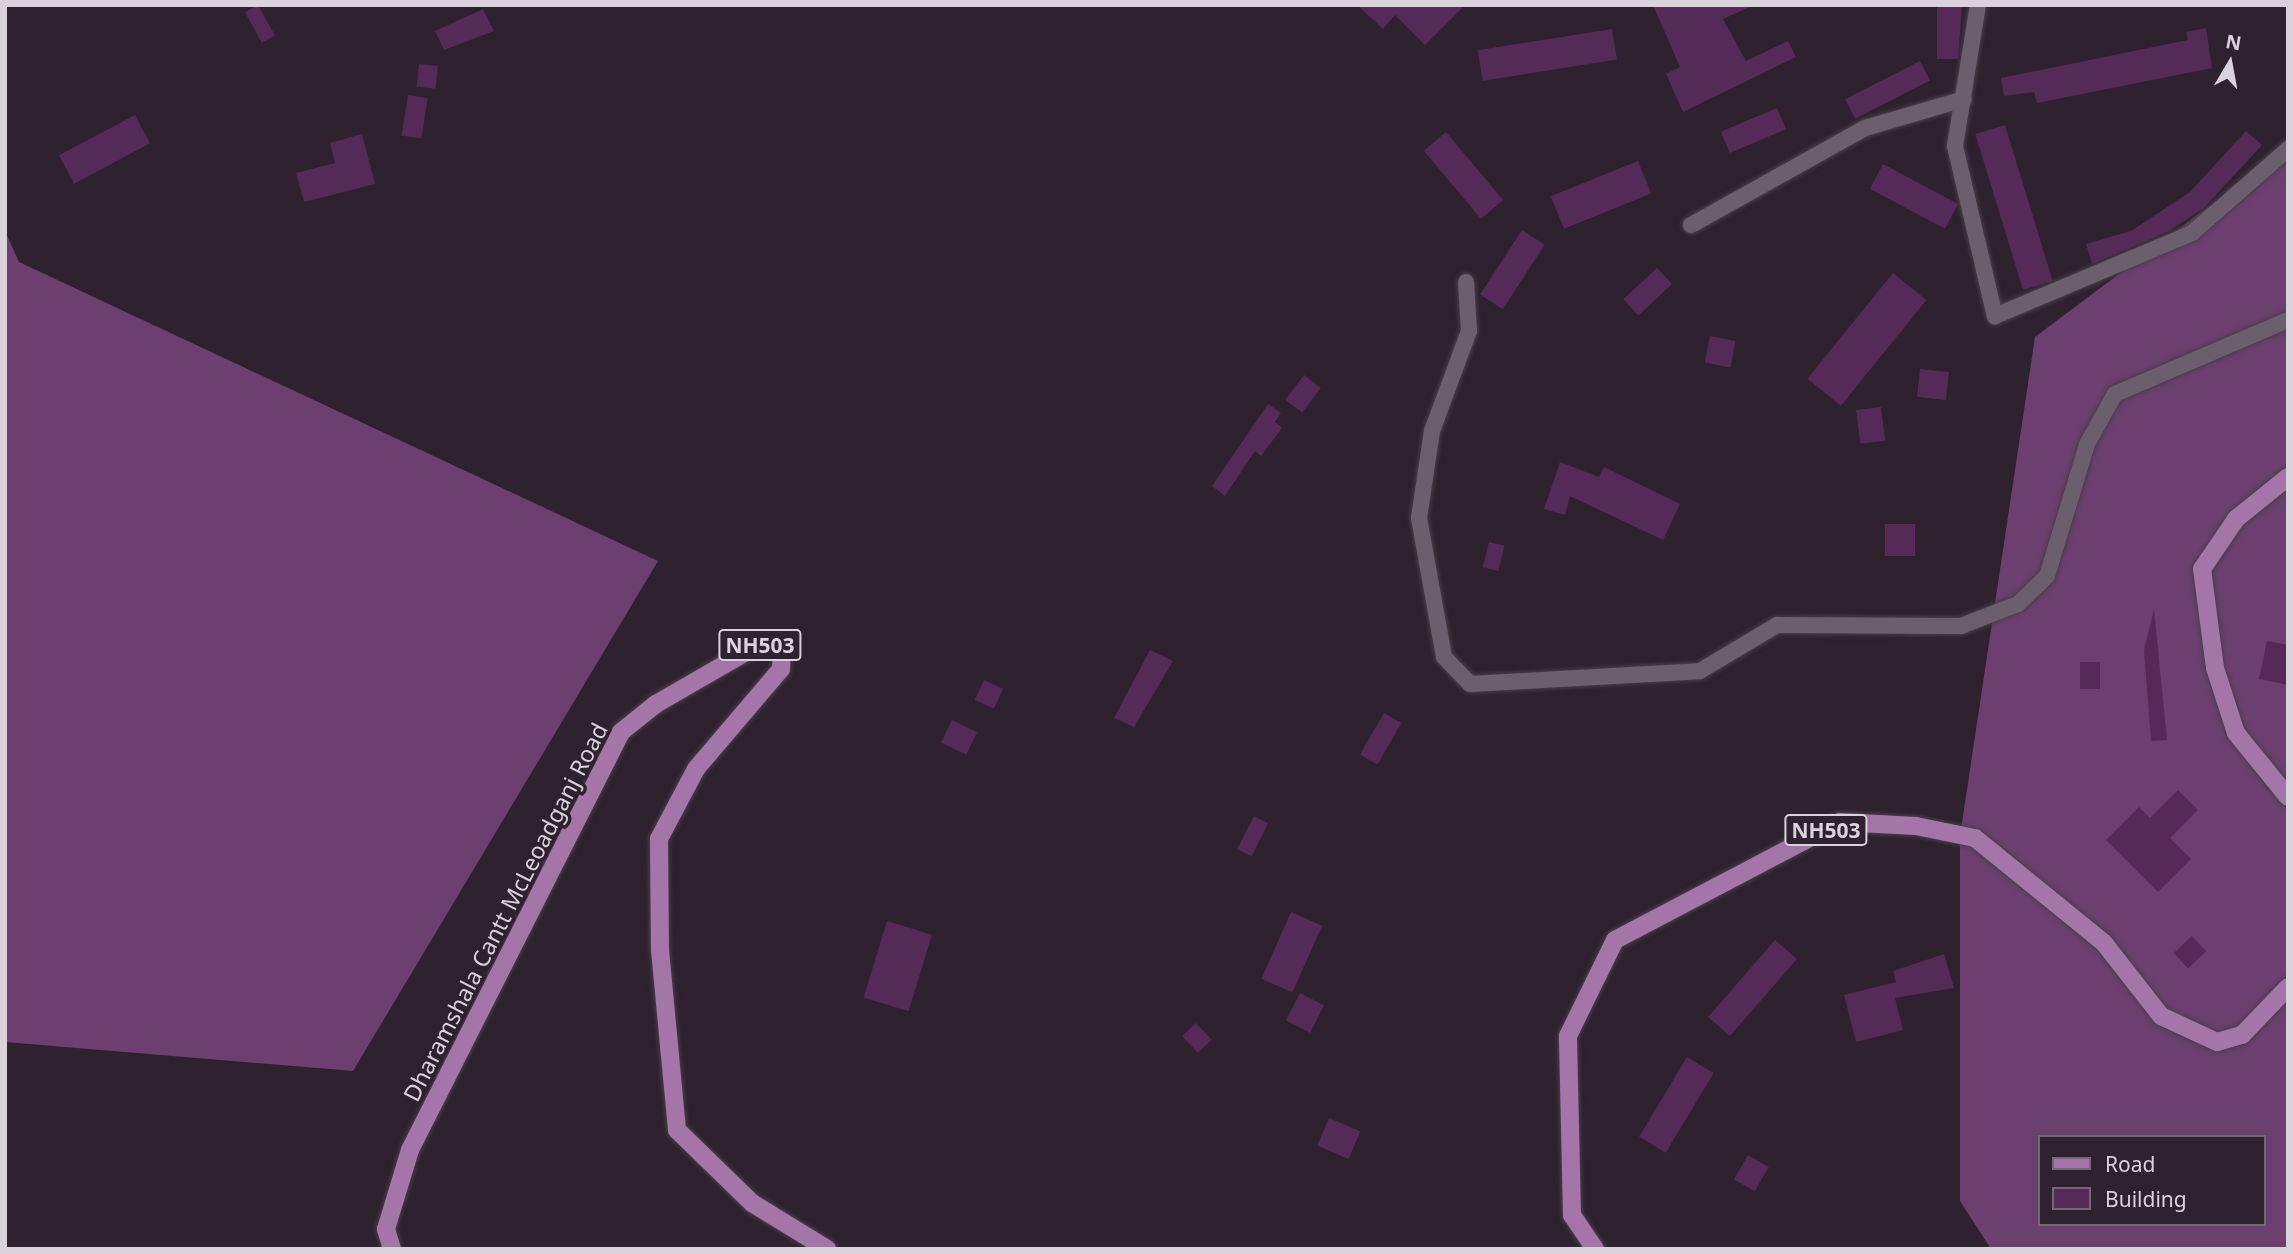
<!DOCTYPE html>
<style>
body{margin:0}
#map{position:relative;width:2293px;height:1254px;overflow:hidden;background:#2d222e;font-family:"Noto Sans",sans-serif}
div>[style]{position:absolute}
.forest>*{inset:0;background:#6b406e}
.building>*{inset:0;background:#542b57;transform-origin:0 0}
.roads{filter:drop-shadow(0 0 2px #483f49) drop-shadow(0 0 2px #483f49)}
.street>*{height:16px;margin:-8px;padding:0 8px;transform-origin:8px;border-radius:8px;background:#6c5f6d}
.primary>*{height:18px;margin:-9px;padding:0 9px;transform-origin:9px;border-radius:9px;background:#a476a8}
span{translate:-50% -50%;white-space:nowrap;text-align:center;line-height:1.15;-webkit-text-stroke:7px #2d222e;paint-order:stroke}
.shield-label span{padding:2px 5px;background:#2d222e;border:2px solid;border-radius:5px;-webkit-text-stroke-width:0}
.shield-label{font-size:21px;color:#dad2da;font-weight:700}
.street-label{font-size:23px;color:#dad2da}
.frame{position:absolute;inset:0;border:7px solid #dad2da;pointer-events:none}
.legend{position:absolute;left:2038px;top:1135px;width:228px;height:91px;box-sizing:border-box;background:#2d222e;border:2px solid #726873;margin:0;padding:9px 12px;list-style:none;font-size:21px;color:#dad2da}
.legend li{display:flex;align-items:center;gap:14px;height:35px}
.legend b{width:35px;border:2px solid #726873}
.north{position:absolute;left:2195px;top:28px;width:70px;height:70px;-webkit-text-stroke:5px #2d222e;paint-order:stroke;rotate:10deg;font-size:19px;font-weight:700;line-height:28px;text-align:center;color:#dad2da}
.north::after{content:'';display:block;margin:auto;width:24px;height:32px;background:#dad2da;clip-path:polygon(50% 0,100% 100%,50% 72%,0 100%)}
</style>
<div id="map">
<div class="forest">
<div style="clip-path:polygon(evenodd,2288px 147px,2288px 1249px,1991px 1249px,1960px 1201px,1960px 836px,2035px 337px,2288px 147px,2039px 1137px,2263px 1137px,2263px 1224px,2039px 1224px,2039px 1137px)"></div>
<div style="clip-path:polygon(5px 231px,19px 262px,658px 561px,353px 1071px,5px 1042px)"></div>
</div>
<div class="building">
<div style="left:258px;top:5px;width:35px;height:15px;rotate:61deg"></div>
<div style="clip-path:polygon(1357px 5px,1465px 5px,1425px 45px,1395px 15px,1383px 29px)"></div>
<div style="clip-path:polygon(1653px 5px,1754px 5px,1723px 19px,1746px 61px,1788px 41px,1796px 57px,1683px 112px,1666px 74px,1680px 67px)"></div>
<div style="clip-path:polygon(1937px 5px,1962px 5px,1958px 59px,1937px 59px)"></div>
<div style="clip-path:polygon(483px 9px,494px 31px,444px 50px,435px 31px)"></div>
<div style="clip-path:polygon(2206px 28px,2212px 68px,2037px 103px,2034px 92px,2004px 96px,2001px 78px,2188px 40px,2186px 32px)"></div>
<div style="left:1612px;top:29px;width:31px;height:136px;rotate:81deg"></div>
<div style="left:1920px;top:61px;width:22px;height:84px;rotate:63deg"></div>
<div style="left:419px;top:64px;width:19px;height:23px;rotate:6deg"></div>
<div style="left:408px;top:95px;width:20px;height:41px;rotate:9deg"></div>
<div style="left:1777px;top:108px;width:23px;height:61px;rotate:67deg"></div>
<div style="left:135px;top:115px;width:32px;height:86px;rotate:62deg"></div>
<div style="left:2005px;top:125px;width:163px;height:31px;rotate:73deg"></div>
<div style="clip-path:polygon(2246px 131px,2262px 145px,2204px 208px,2169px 231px,2092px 264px,2086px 244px,2131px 231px,2190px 192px)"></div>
<div style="left:1446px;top:132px;width:89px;height:29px;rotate:50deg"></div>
<div style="clip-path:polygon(362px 134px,375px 184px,304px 202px,296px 173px,335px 163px,330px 143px)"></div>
<div style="left:1638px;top:161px;width:35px;height:94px;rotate:68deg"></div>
<div style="left:1883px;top:164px;width:85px;height:28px;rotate:28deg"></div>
<div style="left:1522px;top:230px;width:27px;height:77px;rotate:33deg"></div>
<div style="left:1657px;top:268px;width:22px;height:46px;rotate:47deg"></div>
<div style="left:1893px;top:273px;width:43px;height:136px;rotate:39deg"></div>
<div style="left:1710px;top:336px;width:26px;height:27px;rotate:11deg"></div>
<div style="left:1920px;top:369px;width:29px;height:28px;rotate:6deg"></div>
<div style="left:1304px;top:375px;width:21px;height:31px;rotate:37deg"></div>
<div style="clip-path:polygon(1268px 404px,1281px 413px,1275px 422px,1282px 428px,1261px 456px,1255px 451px,1225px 496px,1212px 486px)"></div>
<div style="left:1881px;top:407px;width:34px;height:25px;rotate:83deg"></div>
<div style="clip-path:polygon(1560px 462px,1599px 477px,1604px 467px,1680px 504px,1663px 540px,1570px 496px,1565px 515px,1544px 509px)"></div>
<div style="left:1885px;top:524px;width:30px;height:32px"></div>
<div style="left:1489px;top:542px;width:16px;height:26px;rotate:14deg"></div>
<div style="clip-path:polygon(2154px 609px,2167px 740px,2151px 741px,2144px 650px)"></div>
<div style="clip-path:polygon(2267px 641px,2288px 645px,2288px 685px,2259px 679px)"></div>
<div style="clip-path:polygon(1150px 650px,1173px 661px,1134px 727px,1114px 718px)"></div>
<div style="left:2080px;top:662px;width:20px;height:27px"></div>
<div style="left:984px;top:680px;width:21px;height:22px;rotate:25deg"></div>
<div style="left:1384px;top:713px;width:20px;height:48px;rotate:30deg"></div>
<div style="left:952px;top:720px;width:28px;height:25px;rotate:26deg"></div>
<div style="clip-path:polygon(2178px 790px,2198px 810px,2170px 838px,2191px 859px,2158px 892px,2106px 840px,2139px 807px,2150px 818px)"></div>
<div style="left:1254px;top:816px;width:16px;height:37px;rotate:27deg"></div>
<div style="left:1291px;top:912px;width:34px;height:73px;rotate:24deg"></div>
<div style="left:887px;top:921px;width:47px;height:80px;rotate:17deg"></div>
<div style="left:2192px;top:936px;width:21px;height:25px;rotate:47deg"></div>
<div style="left:1775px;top:940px;width:29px;height:102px;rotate:41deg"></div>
<div style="clip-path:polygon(1944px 954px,1954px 988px,1895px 998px,1903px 1030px,1856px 1042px,1844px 995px,1896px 982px,1893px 971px)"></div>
<div style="left:1300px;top:993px;width:27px;height:31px;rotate:27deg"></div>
<div style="left:1196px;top:1023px;width:23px;height:19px;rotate:47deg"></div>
<div style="left:1687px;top:1057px;width:31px;height:93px;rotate:31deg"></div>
<div style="left:1329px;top:1118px;width:34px;height:30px;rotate:23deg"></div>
<div style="left:1748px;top:1155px;width:24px;height:28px;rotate:30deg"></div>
</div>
<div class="roads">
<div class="street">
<div style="left:1978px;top:5px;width:143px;rotate:99.3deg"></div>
<div style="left:1955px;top:146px;width:175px;rotate:76.8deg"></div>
<div style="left:1995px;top:316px;width:214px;rotate:-22.8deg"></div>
<div style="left:2192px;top:233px;width:128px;rotate:-41.2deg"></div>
<div style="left:1691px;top:225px;width:199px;rotate:-29.1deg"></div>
<div style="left:1865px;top:128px;width:103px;rotate:-16.3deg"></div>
<div style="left:1466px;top:282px;width:49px;rotate:86.5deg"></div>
<div style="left:1469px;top:331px;width:107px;rotate:110.3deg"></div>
<div style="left:1432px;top:431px;width:88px;rotate:98.5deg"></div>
<div style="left:1419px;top:518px;width:141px;rotate:79.8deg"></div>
<div style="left:1444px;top:657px;width:37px;rotate:46deg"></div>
<div style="left:1470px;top:684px;width:230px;rotate:-3.2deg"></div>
<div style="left:1700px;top:671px;width:90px;rotate:-30.9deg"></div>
<div style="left:1777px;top:625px;width:184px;rotate:0.3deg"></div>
<div style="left:1961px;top:626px;width:61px;rotate:-21.1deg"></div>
<div style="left:2018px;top:604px;width:40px;rotate:-44deg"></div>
<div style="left:2047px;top:576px;width:138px;rotate:-73.1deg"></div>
<div style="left:2087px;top:444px;width:57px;rotate:-60.8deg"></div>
<div style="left:2115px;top:394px;width:188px;rotate:-23.2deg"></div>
</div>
<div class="primary">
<div style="left:2288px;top:477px;width:67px;rotate:141.1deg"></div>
<div style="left:2236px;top:519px;width:60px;rotate:124.2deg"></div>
<div style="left:2202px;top:569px;width:100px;rotate:82.5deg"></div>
<div style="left:2215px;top:668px;width:68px;rotate:72.1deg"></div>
<div style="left:2236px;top:733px;width:82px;rotate:50.9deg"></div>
<div style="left:392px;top:1249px;width:21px;rotate:-107deg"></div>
<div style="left:386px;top:1229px;width:83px;rotate:-73.1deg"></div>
<div style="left:410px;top:1150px;width:468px;rotate:-63.2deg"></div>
<div style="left:621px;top:732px;width:45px;rotate:-38.7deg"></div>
<div style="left:656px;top:704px;width:118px;rotate:-30deg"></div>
<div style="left:758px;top:645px;width:24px;rotate:9deg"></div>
<div style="left:782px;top:649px;width:20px;rotate:93deg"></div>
<div style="left:781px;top:669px;width:131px;rotate:130.4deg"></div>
<div style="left:696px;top:769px;width:79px;rotate:117.9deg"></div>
<div style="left:659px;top:839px;width:111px;rotate:89.5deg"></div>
<div style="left:660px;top:950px;width:181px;rotate:84.6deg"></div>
<div style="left:677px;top:1130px;width:105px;rotate:44.2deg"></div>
<div style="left:752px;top:1203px;width:88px;rotate:31.5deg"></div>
<div style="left:1595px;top:1249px;width:41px;rotate:-124.1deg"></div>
<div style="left:1572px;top:1215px;width:179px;rotate:-91.3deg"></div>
<div style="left:1568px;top:1036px;width:107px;rotate:-63.9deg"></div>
<div style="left:1615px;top:940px;width:254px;rotate:-27.7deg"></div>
<div style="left:1840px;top:822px;width:76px;rotate:3deg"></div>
<div style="left:1916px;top:826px;width:60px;rotate:11.5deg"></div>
<div style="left:1975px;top:838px;width:166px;rotate:39.1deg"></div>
<div style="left:2104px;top:943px;width:93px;rotate:52deg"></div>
<div style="left:2161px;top:1016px;width:62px;rotate:24.9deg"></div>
<div style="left:2217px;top:1042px;width:26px;rotate:-16deg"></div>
<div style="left:2242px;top:1035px;width:66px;rotate:-46.2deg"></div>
</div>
</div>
<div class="shield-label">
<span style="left:760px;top:645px">NH503</span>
<span style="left:1826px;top:830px">NH503</span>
</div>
<div class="street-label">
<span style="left:505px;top:912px;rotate:-63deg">Dharamshala Cantt McLeoadganj Road</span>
</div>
<div class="frame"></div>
<ul class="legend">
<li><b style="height:9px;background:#a476a8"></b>Road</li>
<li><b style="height:19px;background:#542b57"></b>Building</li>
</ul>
<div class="north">N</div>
</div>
